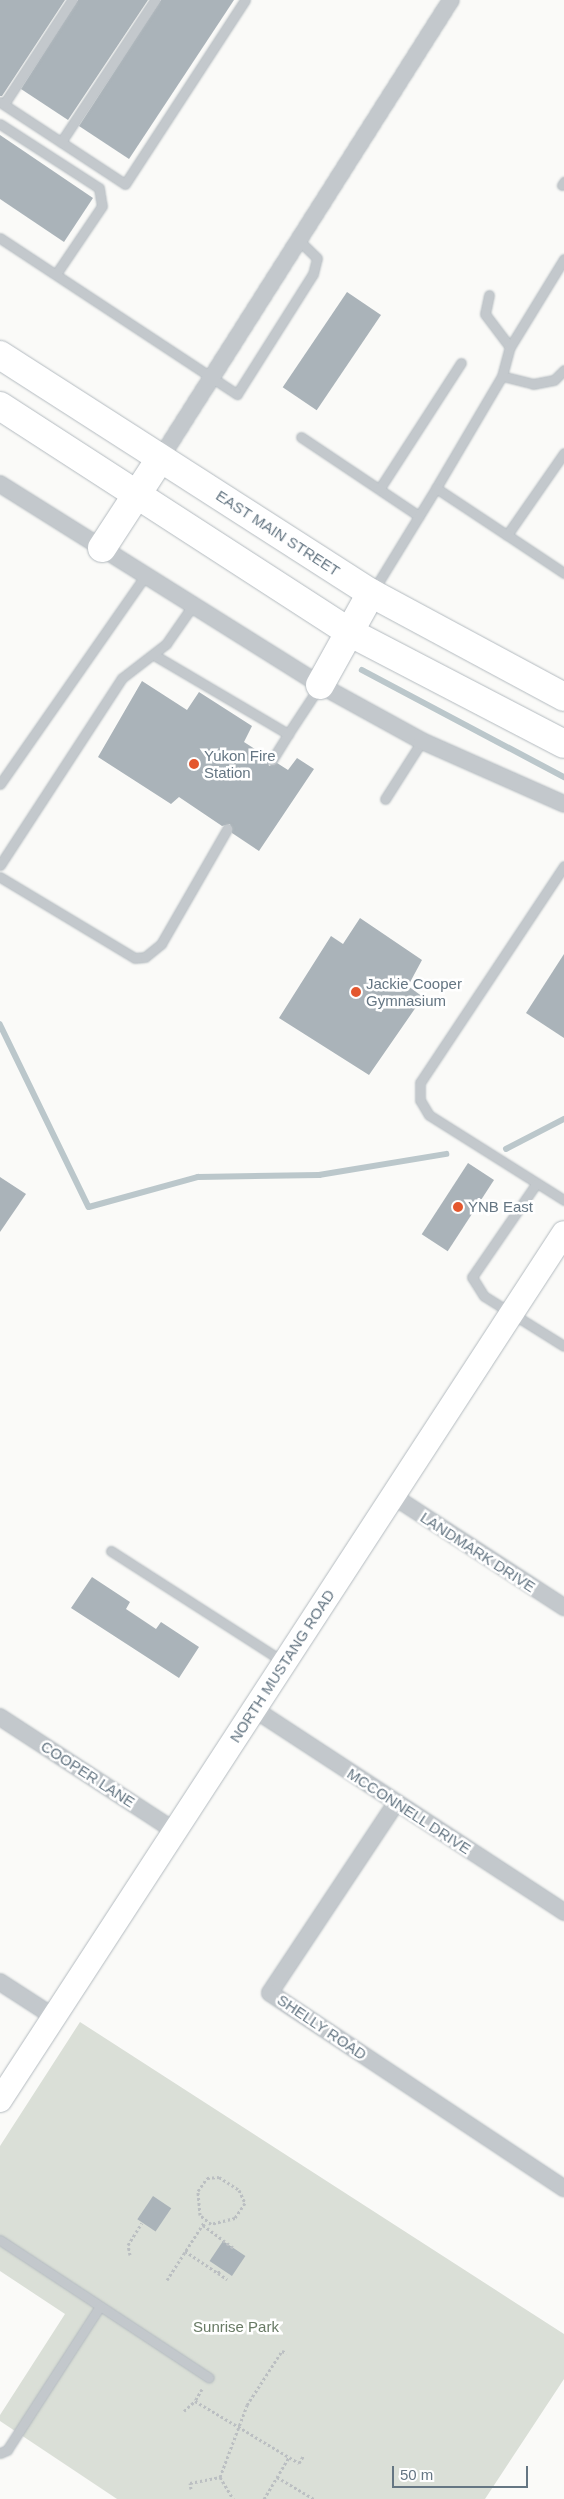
<!DOCTYPE html>
<style>
body{margin:0}
#map{position:relative;width:564px;height:2499px;overflow:hidden;background:#fafaf8;font-family:Arial,sans-serif}
div>[style]{position:absolute}
.green>*{inset:0;background:#dadfd7}
.stream>*{height:5.5px;margin:-2.75px;padding:0 2.75px;transform-origin:2.75px;border-radius:2.75px;background:#bbc7cb}
.building>*{inset:0;background:#aab3b9;transform-origin:0 0}
.path>*{height:3px;margin-top:-1.5px;transform-origin:0;background:repeating-linear-gradient(90deg,#bbbfc2 0 2.5px,transparent 0 5px)}
.roads{filter:drop-shadow(0 0 1px #b3babf) drop-shadow(0 0 1px #b3babf)}
.service>*{height:9px;margin:-4.5px;padding:0 4.5px;transform-origin:4.5px;border-radius:4.5px;background:#c3c8cc}
.minor>*{height:16px;margin:-8px;padding:0 8px;transform-origin:8px;border-radius:8px;background:#c3c8cc}
.secondary>*{height:24px;margin:-12px;padding:0 12px;transform-origin:12px;border-radius:12px;background:#fff}
.trunk>*{height:28px;margin:-14px;padding:0 14px;transform-origin:14px;border-radius:14px;background:#fff}
.dots>*{width:14px;height:14px;translate:-50% -50%;box-sizing:border-box;border:2px solid #fff;border-radius:50%}
span{translate:-50% -50%;white-space:nowrap;text-align:center;line-height:1.15;-webkit-text-stroke:5px #fff;paint-order:stroke}
.street-label{font-size:15px;color:#657683}
.poi-label{font-size:15px;color:#657683}
.left{translate:0 -50%;text-align:left}
.park-label{font-size:15px;color:#687a64}
.scale{position:absolute;left:392px;top:2466px;width:136px;height:22px;box-sizing:border-box;border:2px solid #657683;border-top:0;padding-left:6px;font-size:15px;line-height:18px;white-space:nowrap;color:#657683;-webkit-text-stroke:4px #fff;paint-order:stroke}
</style>
<div id="map">
<div class="green">
<div style="clip-path:polygon(80px 2022px,564px 2334px,564px 2379px,485px 2499px,117px 2499px,0 2421px,0 2415px,65px 2314px,0 2271px,0 2146px)"></div>
</div>
<div class="stream">
<div style="left:362px;top:670px;width:229px;rotate:27.9deg"></div>
<div style="left:0;top:1024px;width:203px;rotate:64.1deg"></div>
<div style="left:89px;top:1207px;width:113px;rotate:-15.4deg"></div>
<div style="left:198px;top:1177px;width:121px;rotate:-0.9deg"></div>
<div style="left:319px;top:1175px;width:129px;rotate:-9.4deg"></div>
<div style="left:506px;top:1149px;width:65px;rotate:-27.3deg"></div>
</div>
<div class="building">
<div style="clip-path:polygon(0 0,65px 0,2px 96px,0 96px)"></div>
<div style="clip-path:polygon(78px 0,148px 0,68px 120px,21px 89px)"></div>
<div style="clip-path:polygon(161px 0,234px 0,129px 159px,79px 126px)"></div>
<div style="clip-path:polygon(0 135px,93px 198px,64px 242px,0 199px)"></div>
<div style="left:347px;top:292px;width:41px;height:115px;rotate:34deg"></div>
<div style="clip-path:polygon(142px 681px,187px 710px,199px 692px,252px 726px,244px 742px,267px 757px,269px 766px,277px 763px,288px 770px,297px 758px,314px 769px,259px 851px,232px 833px,230px 824px,222px 826px,179px 797px,171px 804px,98px 757px)"></div>
<div style="clip-path:polygon(360px 918px,422px 960px,408px 986px,423px 997px,369px 1075px,279px 1018px,331px 936px,343px 944px)"></div>
<div style="clip-path:polygon(564px 954px,564px 1038px,526px 1013px)"></div>
<div style="left:468px;top:1163px;width:31px;height:85px;rotate:33deg"></div>
<div style="clip-path:polygon(0 1177px,26px 1194px,0 1232px)"></div>
<div style="clip-path:polygon(92px 1577px,130px 1602px,126px 1609px,156px 1629px,161px 1622px,199px 1647px,179px 1678px,71px 1608px)"></div>
<div style="left:153px;top:2196px;width:22px;height:28px;rotate:34deg"></div>
<div style="left:223px;top:2241px;width:27px;height:24px;rotate:34deg"></div>
</div>
<div class="path">
<div style="left:219px;top:2177px;width:24px;rotate:33deg"></div>
<div style="left:239px;top:2190px;width:14px;rotate:65deg"></div>
<div style="left:245px;top:2203px;width:18px;rotate:124deg"></div>
<div style="left:235px;top:2218px;width:25px;rotate:166deg"></div>
<div style="left:211px;top:2224px;width:14px;rotate:-141deg"></div>
<div style="left:200px;top:2215px;width:24px;rotate:-95deg"></div>
<div style="left:198px;top:2191px;width:16px;rotate:-55deg"></div>
<div style="left:207px;top:2178px;width:12px;rotate:-5deg"></div>
<div style="left:203px;top:2225px;width:39px;rotate:37deg"></div>
<div style="left:185px;top:2251px;width:40px;rotate:34deg"></div>
<div style="left:218px;top:2273px;width:4px;rotate:-56deg"></div>
<div style="left:130px;top:2255px;width:10px;rotate:-101deg"></div>
<div style="left:128px;top:2245px;width:26px;rotate:-58deg"></div>
<div style="left:218px;top:2273px;width:11px;rotate:34deg"></div>
<div style="left:167px;top:2280px;width:70px;rotate:-57.2deg"></div>
<div style="left:202px;top:2389px;width:14px;rotate:120deg"></div>
<div style="left:195px;top:2401px;width:121px;rotate:30.8deg"></div>
<div style="left:299px;top:2463px;width:9px;rotate:-58deg"></div>
<div style="left:184px;top:2411px;width:15px;rotate:-42deg"></div>
<div style="left:220px;top:2477px;width:26px;rotate:59deg"></div>
<div style="left:277px;top:2477px;width:43px;rotate:30.7deg"></div>
<div style="left:191px;top:2489px;width:6px;rotate:-99deg"></div>
<div style="left:190px;top:2483px;width:31px;rotate:-11deg"></div>
<div style="left:220px;top:2477px;width:77px;rotate:-69.4deg"></div>
<div style="left:247px;top:2405px;width:64px;rotate:-57.1deg"></div>
<div style="left:282px;top:2351px;width:5px;rotate:22deg"></div>
<div style="left:264px;top:2499px;width:49px;rotate:-59.2deg"></div>
</div>
<div class="roads">
<div class="service">
<div style="left:0;top:102px;width:149px;rotate:33.3deg"></div>
<div style="left:125px;top:184px;width:220px;rotate:-56.9deg"></div>
<div style="left:4px;top:104px;width:124px;rotate:-56.8deg"></div>
<div style="left:0;top:124px;width:118px;rotate:32.9deg"></div>
<div style="left:99px;top:188px;width:18px;rotate:81deg"></div>
<div style="left:102px;top:206px;width:82px;rotate:124.1deg"></div>
<div style="left:61px;top:142px;width:170px;rotate:-56.5deg"></div>
<div style="left:562px;top:185px;width:4px;rotate:-56deg"></div>
<div style="left:0;top:238px;width:284px;rotate:33.4deg"></div>
<div style="left:237px;top:394px;width:142px;rotate:-57.7deg"></div>
<div style="left:313px;top:274px;width:16px;rotate:-76deg"></div>
<div style="left:317px;top:258px;width:28px;rotate:-136deg"></div>
<div style="left:489px;top:295px;width:19px;rotate:102deg"></div>
<div style="left:485px;top:314px;width:41px;rotate:52.9deg"></div>
<div style="left:502px;top:376px;width:32px;rotate:14deg"></div>
<div style="left:533px;top:384px;width:21px;rotate:-11deg"></div>
<div style="left:554px;top:380px;width:14px;rotate:-45deg"></div>
<div style="left:301px;top:437px;width:142px;rotate:33.8deg"></div>
<div style="left:564px;top:453px;width:100px;rotate:124.8deg"></div>
<div style="left:507px;top:535px;width:69px;rotate:33.7deg"></div>
<div style="left:380px;top:488px;width:149px;rotate:-57.1deg"></div>
<div style="left:436px;top:488px;width:130px;rotate:-59.5deg"></div>
<div style="left:502px;top:376px;width:30px;rotate:-75deg"></div>
<div style="left:510px;top:347px;width:103px;rotate:-58.5deg"></div>
<div style="left:373px;top:591px;width:121px;rotate:-58.5deg"></div>
<div style="left:436px;top:488px;width:85px;rotate:33.5deg"></div>
<div style="left:154px;top:655px;width:156px;rotate:30.5deg"></div>
<div style="left:288px;top:734px;width:56px;rotate:-56.6deg"></div>
<div style="left:272px;top:760px;width:31px;rotate:-58deg"></div>
<div style="left:0;top:784px;width:254px;rotate:-55.1deg"></div>
<div style="left:385px;top:799px;width:69px;rotate:-57.5deg"></div>
<div style="left:0;top:865px;width:223px;rotate:-56.9deg"></div>
<div style="left:122px;top:678px;width:56px;rotate:-37.7deg"></div>
<div style="left:166px;top:644px;width:44px;rotate:-55.2deg"></div>
<div style="left:564px;top:866px;width:260px;rotate:123.6deg"></div>
<div style="left:420px;top:1083px;width:17px;rotate:90deg"></div>
<div style="left:420px;top:1100px;width:17px;rotate:59deg"></div>
<div style="left:429px;top:1115px;width:160px;rotate:32.2deg"></div>
<div style="left:0;top:877px;width:157px;rotate:31deg"></div>
<div style="left:135px;top:958px;width:10px;rotate:-6deg"></div>
<div style="left:145px;top:957px;width:21px;rotate:-39deg"></div>
<div style="left:161px;top:944px;width:133px;rotate:-60.1deg"></div>
<div style="left:536px;top:1184px;width:113px;rotate:124.5deg"></div>
<div style="left:472px;top:1277px;width:22px;rotate:58deg"></div>
<div style="left:484px;top:1296px;width:94px;rotate:32deg"></div>
<div style="left:111px;top:1551px;width:206px;rotate:32.7deg"></div>
<div style="left:0;top:2240px;width:250px;rotate:33.4deg"></div>
<div style="left:0;top:2453px;width:8px;rotate:-23deg"></div>
<div style="left:7px;top:2450px;width:171px;rotate:-57.1deg"></div>
</div>
<div class="minor">
<div style="left:160px;top:459px;width:543px;rotate:-57.63deg"></div>
<div style="left:0;top:484px;width:378px;rotate:32.1deg"></div>
<div style="left:320px;top:685px;width:116px;rotate:28.8deg"></div>
<div style="left:422px;top:741px;width:155px;rotate:23.9deg"></div>
<div style="left:393px;top:1496px;width:204px;rotate:33deg"></div>
<div style="left:254px;top:1709px;width:371px;rotate:33.2deg"></div>
<div style="left:0;top:1717px;width:209px;rotate:33.1deg"></div>
<div style="left:396px;top:1803px;width:228px;rotate:123.6deg"></div>
<div style="left:270px;top:1993px;width:353px;rotate:33.6deg"></div>
<div style="left:0;top:1982px;width:64px;rotate:32.9deg"></div>
</div>
<div class="secondary">
<div style="left:0;top:2100px;width:1034px;rotate:-56.96deg"></div>
</div>
<div class="trunk">
<div style="left:0;top:355px;width:441px;rotate:32.7deg"></div>
<div style="left:371px;top:593px;width:219px;rotate:28.3deg"></div>
<div style="left:0;top:406px;width:416px;rotate:32.9deg"></div>
<div style="left:349px;top:632px;width:242px;rotate:27.5deg"></div>
<div style="left:102px;top:548px;width:106px;rotate:-56.9deg"></div>
<div style="left:320px;top:685px;width:105px;rotate:-61deg"></div>
</div>
</div>
<div class="dots">
<div style="left:194px;top:764px;background:#e4572e"></div>
<div style="left:356px;top:992px;background:#e4572e"></div>
<div style="left:458px;top:1207px;background:#e4572e"></div>
</div>
<div class="street-label">
<span style="left:278px;top:533px;rotate:33deg">EAST MAIN STREET</span>
<span style="left:478px;top:1552px;rotate:33deg">LANDMARK DRIVE</span>
<span style="left:282px;top:1666px;rotate:-57deg">NORTH MUSTANG ROAD</span>
<span style="left:88px;top:1774px;rotate:33deg">COOPER LANE</span>
<span style="left:409px;top:1811px;rotate:33deg">MCCONNELL DRIVE</span>
<span style="left:322px;top:2027px;rotate:34deg">SHELLY ROAD</span>
</div>
<div class="poi-label">
<span class="left" style="left:204px;top:764px">Yukon Fire<br>Station</span>
<span class="left" style="left:366px;top:992px">Jackie Cooper<br>Gymnasium</span>
<span class="left" style="left:468px;top:1207px">YNB East</span>
</div>
<div class="park-label">
<span style="left:236px;top:2327px">Sunrise Park</span>
</div>
<div class="scale">50 m</div>
</div>
